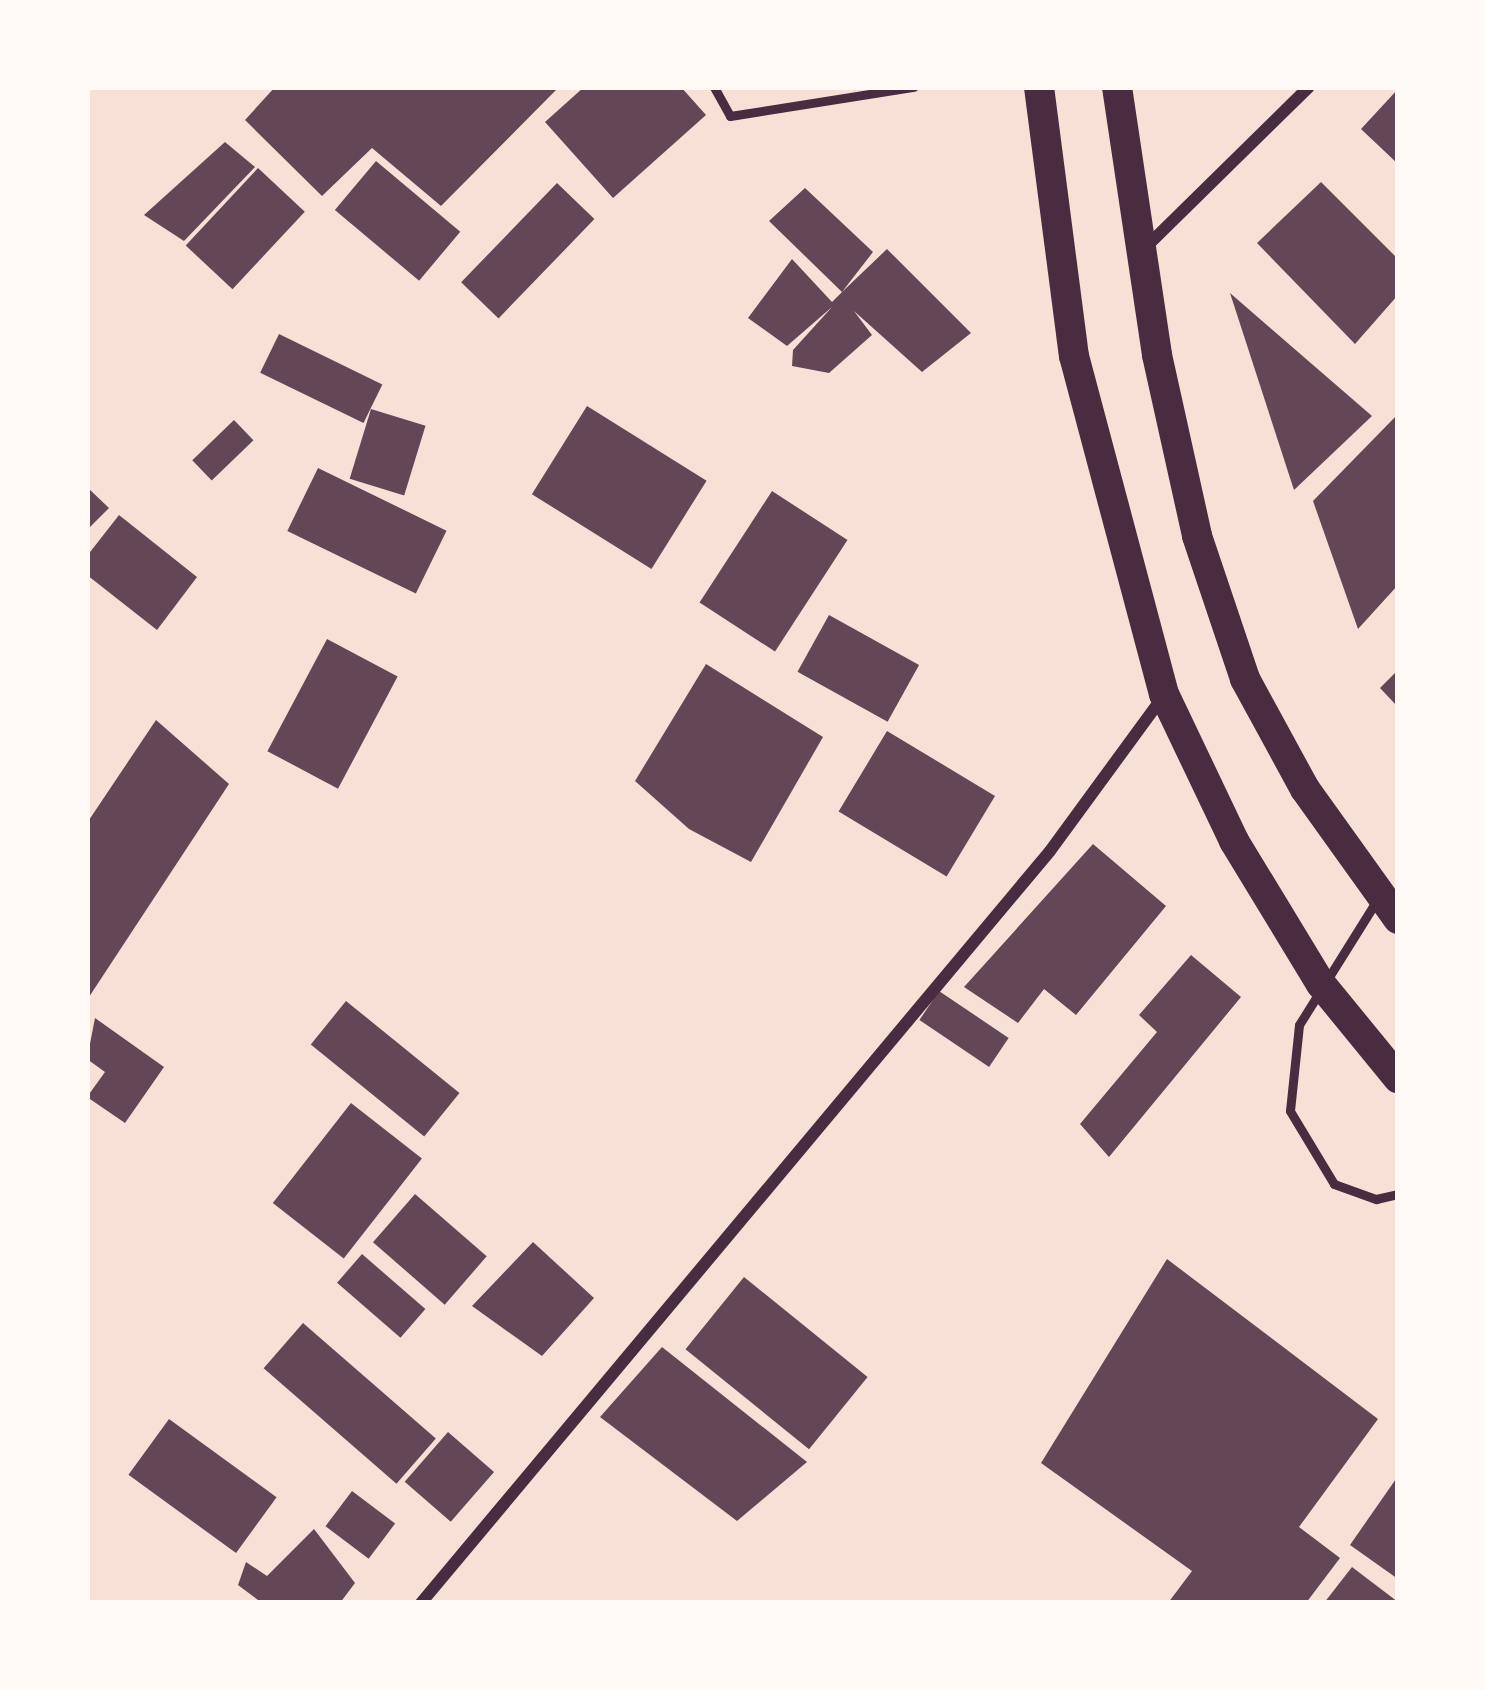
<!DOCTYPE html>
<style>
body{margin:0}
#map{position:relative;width:1485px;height:1690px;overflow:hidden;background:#f7e1d7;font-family:"Open Sans",sans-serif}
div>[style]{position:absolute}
.building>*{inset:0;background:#644757;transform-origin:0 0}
.service>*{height:9px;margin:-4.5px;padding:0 4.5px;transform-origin:4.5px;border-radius:4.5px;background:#4a2c40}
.minor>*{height:12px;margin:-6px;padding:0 6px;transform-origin:6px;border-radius:6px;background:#4a2c40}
.primary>*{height:30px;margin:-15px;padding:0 15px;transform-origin:15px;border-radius:15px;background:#4a2c40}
span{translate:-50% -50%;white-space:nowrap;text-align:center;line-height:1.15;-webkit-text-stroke:10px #fffaf5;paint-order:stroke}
.frame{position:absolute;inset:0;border:90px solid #fffaf5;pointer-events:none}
</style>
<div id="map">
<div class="building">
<div style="clip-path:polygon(275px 87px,559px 87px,441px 206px,372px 148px,322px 196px,245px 120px)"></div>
<div style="clip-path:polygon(584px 87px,681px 87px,706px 115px,613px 198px,545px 122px)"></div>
<div style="clip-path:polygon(1398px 89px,1398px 164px,1361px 129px)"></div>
<div style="clip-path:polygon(225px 142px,255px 167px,184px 241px,144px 215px)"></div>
<div style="left:376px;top:161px;width:110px;height:64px;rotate:40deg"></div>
<div style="left:258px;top:168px;width:64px;height:106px;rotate:43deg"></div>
<div style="clip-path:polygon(1321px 182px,1398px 259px,1398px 295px,1355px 344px,1257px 243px)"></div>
<div style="left:557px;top:183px;width:52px;height:138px;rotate:44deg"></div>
<div style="clip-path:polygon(805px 188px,873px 252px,842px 292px,887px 249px,971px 333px,922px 372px,854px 311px,872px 335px,829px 373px,792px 366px,793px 350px,832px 307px,787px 346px,748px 318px,792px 259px,832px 302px,842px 292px,769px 221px)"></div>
<div style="clip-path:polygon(1230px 293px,1372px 416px,1294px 490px)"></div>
<div style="left:279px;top:334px;width:115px;height:43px;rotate:26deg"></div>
<div style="left:587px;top:406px;width:141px;height:104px;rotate:32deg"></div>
<div style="left:371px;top:409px;width:57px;height:73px;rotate:17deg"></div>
<div style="clip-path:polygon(1398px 414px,1398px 585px,1358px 629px,1313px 501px)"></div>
<div style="left:234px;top:420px;width:28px;height:58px;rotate:46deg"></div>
<div style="left:318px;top:468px;width:143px;height:70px;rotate:26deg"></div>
<div style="clip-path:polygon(87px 487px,109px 508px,87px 530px)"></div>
<div style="left:772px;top:491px;width:90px;height:133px;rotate:33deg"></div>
<div style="clip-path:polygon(119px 515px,197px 577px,157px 630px,87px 575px,87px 556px)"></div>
<div style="left:829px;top:615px;width:103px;height:65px;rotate:29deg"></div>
<div style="left:327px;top:639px;width:80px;height:127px;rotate:28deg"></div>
<div style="clip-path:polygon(706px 664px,823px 737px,751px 862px,689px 829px,635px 781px)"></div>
<div style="clip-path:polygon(1398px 670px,1398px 707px,1380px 688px)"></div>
<div style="clip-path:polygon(156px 720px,229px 784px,87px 1000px,87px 823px)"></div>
<div style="left:887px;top:731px;width:126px;height:94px;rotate:31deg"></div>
<div style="clip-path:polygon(1093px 844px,1166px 906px,1076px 1015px,1044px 989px,1018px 1023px,964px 987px)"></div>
<div style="clip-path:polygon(1191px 955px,1241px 997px,1109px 1157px,1080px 1124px,1157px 1032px,1139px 1015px)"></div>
<div style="left:939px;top:991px;width:84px;height:35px;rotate:34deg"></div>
<div style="left:346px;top:1001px;width:146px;height:56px;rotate:39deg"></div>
<div style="clip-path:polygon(95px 1018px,164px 1067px,125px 1123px,87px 1097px,105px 1072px,87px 1059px)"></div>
<div style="left:351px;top:1103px;width:90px;height:127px;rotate:38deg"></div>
<div style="left:415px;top:1194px;width:95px;height:64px;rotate:41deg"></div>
<div style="clip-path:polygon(533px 1242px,594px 1298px,542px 1356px,472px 1306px)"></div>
<div style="left:362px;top:1254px;width:84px;height:38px;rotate:41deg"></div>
<div style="clip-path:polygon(1167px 1259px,1378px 1419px,1299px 1527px,1340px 1558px,1306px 1603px,1168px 1603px,1192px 1571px,1041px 1463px)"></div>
<div style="left:744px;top:1277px;width:159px;height:93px;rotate:39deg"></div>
<div style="left:303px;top:1323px;width:176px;height:60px;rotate:41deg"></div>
<div style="clip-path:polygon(662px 1347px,807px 1462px,737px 1521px,600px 1417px)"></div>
<div style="left:169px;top:1419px;width:133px;height:69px;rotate:36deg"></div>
<div style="left:448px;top:1432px;width:61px;height:66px;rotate:41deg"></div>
<div style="clip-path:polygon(1398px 1476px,1398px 1579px,1350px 1545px)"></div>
<div style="left:352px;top:1491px;width:54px;height:44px;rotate:37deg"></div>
<div style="clip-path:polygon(314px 1529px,355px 1583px,340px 1603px,262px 1603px,238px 1585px,246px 1562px,267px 1576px)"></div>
<div style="clip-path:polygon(1352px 1567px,1398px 1602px,1398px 1603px,1324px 1603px)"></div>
</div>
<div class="service">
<div style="left:714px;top:87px;width:33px;rotate:61deg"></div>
<div style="left:730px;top:116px;width:186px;rotate:-9deg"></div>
<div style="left:1377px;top:900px;width:147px;rotate:122deg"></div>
<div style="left:1299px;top:1025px;width:86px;rotate:96deg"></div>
<div style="left:1290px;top:1111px;width:85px;rotate:58.9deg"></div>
<div style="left:1334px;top:1184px;width:45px;rotate:19.7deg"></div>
<div style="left:1376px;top:1199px;width:23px;rotate:-13deg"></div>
</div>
<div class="minor">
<div style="left:1147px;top:246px;width:227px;rotate:-44.5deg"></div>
<div style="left:421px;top:1603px;width:980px;rotate:-50.09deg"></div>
<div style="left:1050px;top:851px;width:193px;rotate:-53.8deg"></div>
</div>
<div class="primary">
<div style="left:1039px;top:87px;width:271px;rotate:82.6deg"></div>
<div style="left:1074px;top:356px;width:350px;rotate:75.1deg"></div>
<div style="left:1164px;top:694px;width:163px;rotate:64.5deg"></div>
<div style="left:1234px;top:841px;width:167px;rotate:58.7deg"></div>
<div style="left:1321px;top:984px;width:122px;rotate:50.7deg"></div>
<div style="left:1117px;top:87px;width:271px;rotate:81.5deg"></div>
<div style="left:1157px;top:355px;width:185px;rotate:77.5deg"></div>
<div style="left:1197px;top:536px;width:151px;rotate:71.4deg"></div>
<div style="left:1245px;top:679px;width:125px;rotate:61.4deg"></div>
<div style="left:1305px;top:789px;width:160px;rotate:54.4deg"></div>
</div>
<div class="frame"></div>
</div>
